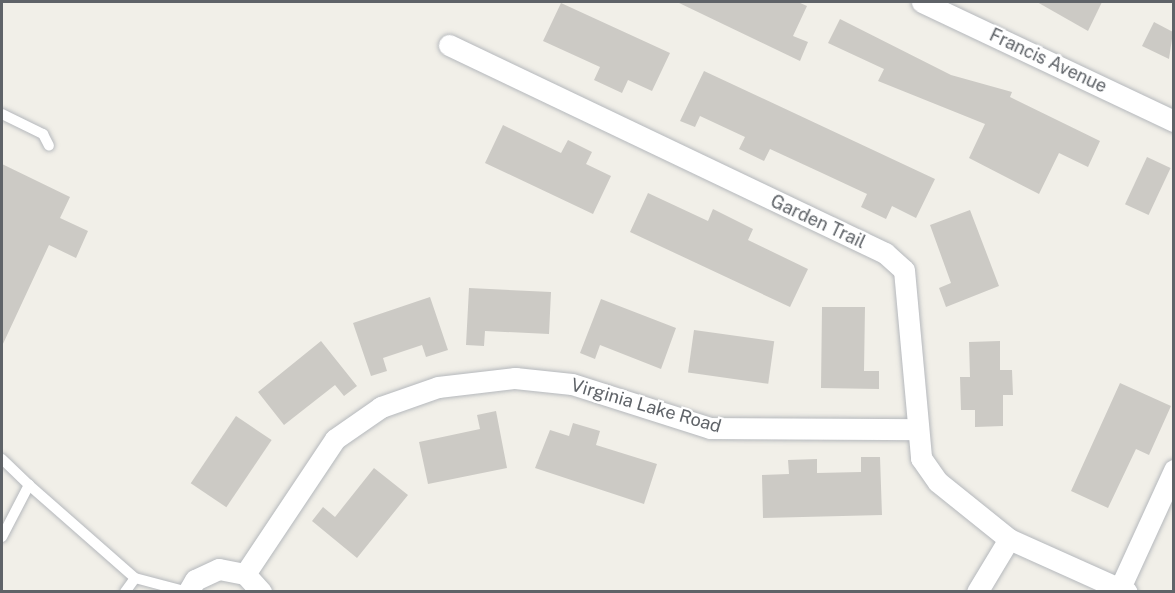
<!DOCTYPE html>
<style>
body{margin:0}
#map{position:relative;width:1175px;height:593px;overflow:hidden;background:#f1efe8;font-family:"Public Sans",sans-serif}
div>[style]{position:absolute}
.building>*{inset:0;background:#cccac5;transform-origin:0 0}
.roads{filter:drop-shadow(0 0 2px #b5b8bc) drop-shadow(0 0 2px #b5b8bc)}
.service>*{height:10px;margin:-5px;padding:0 5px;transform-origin:5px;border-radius:5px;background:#fff}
.minor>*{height:21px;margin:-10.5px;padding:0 10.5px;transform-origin:10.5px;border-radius:10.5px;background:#fff}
span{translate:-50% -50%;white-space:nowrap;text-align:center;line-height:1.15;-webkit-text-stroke:4.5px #fff;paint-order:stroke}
.street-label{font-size:18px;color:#5f6368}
.frame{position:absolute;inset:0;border:3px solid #5f6368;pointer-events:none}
</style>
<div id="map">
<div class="building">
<div style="clip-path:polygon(677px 2px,798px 2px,807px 6px,793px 36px,808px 42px,800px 61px)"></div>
<div style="clip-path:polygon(1037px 2px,1102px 2px,1088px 31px)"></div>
<div style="clip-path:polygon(561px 3px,670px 53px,652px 91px,628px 80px,622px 93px,594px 80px,600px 67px,543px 41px)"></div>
<div style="clip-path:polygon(840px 19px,951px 75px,1012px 92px,1010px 97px,1100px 141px,1088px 167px,1059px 153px,1039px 194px,969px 158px,985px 124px,878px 81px,884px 69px,828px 43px)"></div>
<div style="clip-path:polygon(1154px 22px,1173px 32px,1169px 59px,1142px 46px)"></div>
<div style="clip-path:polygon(704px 71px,935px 179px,916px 218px,892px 206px,886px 219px,861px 207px,867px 194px,822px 173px,770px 149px,764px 161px,739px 149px,745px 137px,700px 116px,695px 127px,680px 121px)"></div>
<div style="clip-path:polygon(503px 125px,561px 153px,568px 140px,592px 152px,586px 164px,611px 176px,593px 214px,485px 163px)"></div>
<div style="left:1147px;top:157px;width:26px;height:52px;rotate:25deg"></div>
<div style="clip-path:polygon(2px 164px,70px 197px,60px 218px,88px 231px,76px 258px,49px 245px,2px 346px)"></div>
<div style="clip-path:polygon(648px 193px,708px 221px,713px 209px,753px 229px,748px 240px,808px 269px,790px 307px,630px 232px)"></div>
<div style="clip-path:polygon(970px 210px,999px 286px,946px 307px,939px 288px,951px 283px,930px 225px)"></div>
<div style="clip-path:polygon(469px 288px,551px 292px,549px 334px,485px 331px,484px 346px,466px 345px)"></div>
<div style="clip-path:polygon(430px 297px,448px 350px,426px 357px,422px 345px,383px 358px,387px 371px,371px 376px,353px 323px)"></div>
<div style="clip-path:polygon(601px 299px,676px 328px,661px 369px,600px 345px,595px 359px,580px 353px)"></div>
<div style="clip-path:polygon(822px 307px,865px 307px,864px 371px,879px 371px,879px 389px,821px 388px)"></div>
<div style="left:694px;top:330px;width:81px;height:43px;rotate:8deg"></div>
<div style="clip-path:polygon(321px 341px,357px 386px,344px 396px,335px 385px,284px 425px,258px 392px)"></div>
<div style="clip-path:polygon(1000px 341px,1000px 370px,1012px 370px,1013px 395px,1003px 395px,1003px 426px,975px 427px,975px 410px,961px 410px,960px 377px,970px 377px,969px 342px)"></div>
<div style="clip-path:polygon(1120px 383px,1171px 406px,1149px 455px,1136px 449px,1108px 508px,1071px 491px)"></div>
<div style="clip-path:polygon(496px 411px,507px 468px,428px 484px,419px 442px,480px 429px,477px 415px)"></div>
<div style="left:236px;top:416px;width:43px;height:81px;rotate:34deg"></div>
<div style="clip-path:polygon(573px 423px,600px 431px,596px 445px,657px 464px,644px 504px,535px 468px,550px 430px,569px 436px)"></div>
<div style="clip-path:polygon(861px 457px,880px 457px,882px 515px,763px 518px,762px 475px,789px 474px,788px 460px,817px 459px,817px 473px,861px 472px)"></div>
<div style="clip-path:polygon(374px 468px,408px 495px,357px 558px,312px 521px,323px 507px,335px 517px)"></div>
</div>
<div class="roads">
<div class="service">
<div style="left:2px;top:114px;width:46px;rotate:26deg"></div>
<div style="left:43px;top:134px;width:13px;rotate:63deg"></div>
<div style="left:2px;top:459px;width:37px;rotate:44deg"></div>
<div style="left:2px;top:537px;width:59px;rotate:-62.6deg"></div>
<div style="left:29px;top:485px;width:141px;rotate:41.3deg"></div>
<div style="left:135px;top:578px;width:55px;rotate:14.8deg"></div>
<div style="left:125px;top:592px;width:17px;rotate:-54deg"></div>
</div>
<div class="minor">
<div style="left:922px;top:2px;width:279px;rotate:25.3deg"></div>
<div style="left:449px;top:45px;width:483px;rotate:25.5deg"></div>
<div style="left:885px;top:253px;width:25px;rotate:42deg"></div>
<div style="left:904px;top:270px;width:189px;rotate:84.8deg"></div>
<div style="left:921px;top:458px;width:29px;rotate:55deg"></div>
<div style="left:938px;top:482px;width:91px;rotate:38.8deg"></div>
<div style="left:1009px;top:539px;width:129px;rotate:24.2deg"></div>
<div style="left:245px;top:574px;width:162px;rotate:-56.3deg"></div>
<div style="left:335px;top:439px;width:56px;rotate:-34.8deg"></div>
<div style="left:381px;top:407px;width:60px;rotate:-19.3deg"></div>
<div style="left:438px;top:387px;width:78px;rotate:-6.7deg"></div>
<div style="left:515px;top:378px;width:57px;rotate:6deg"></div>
<div style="left:572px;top:384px;width:145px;rotate:17.7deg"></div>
<div style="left:710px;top:428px;width:208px;rotate:0.3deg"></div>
<div style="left:1120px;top:588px;width:130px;rotate:-65.4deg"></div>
<div style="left:188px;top:592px;width:14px;rotate:-60deg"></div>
<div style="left:195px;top:580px;width:26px;rotate:-25deg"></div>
<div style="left:219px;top:569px;width:26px;rotate:11deg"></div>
<div style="left:245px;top:574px;width:24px;rotate:48deg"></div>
<div style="left:977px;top:592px;width:62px;rotate:-58.9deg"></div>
</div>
</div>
<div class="street-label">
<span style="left:1048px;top:61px;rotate:25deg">Francis Avenue</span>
<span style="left:818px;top:222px;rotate:25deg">Garden Trail</span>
<span style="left:646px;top:406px;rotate:16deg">Virginia Lake Road</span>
</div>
<div class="frame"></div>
</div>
